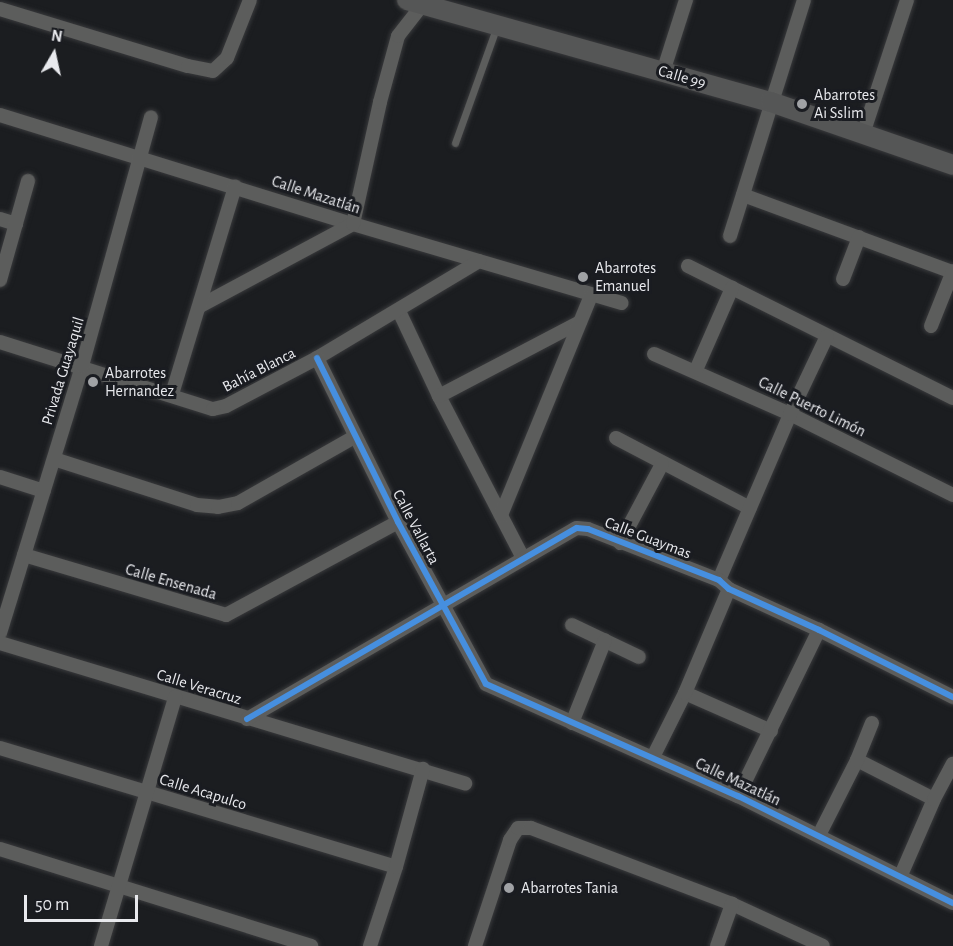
<!DOCTYPE html>
<meta charset="utf-8">
<style>
body{margin:0}
#map{position:relative;width:953px;height:946px;overflow:hidden;background:#1b1d20;font-family:"Alegreya Sans",sans-serif}
div>[style]{position:absolute}
.roads{filter:drop-shadow(0 0 2px #393a3c) drop-shadow(0 0 2px #393a3c)}
.lane>*{height:7px;margin:-3.5px;padding:0 3.5px;transform-origin:3.5px;border-radius:3.5px;background:#5c5d5c}
.street>*{height:14px;margin:-7px;padding:0 7px;transform-origin:7px;border-radius:7px;background:#5c5d5c}
.secondary>*{height:20px;margin:-10px;padding:0 10px;transform-origin:10px;border-radius:10px;background:#555656}
.cycleway>*{height:6px;margin:-3px;padding:0 3px;transform-origin:3px;border-radius:3px;background:#468fdf}
.dots>*{width:16px;height:16px;translate:-50% -50%;box-sizing:border-box;border:3px solid #1a1c21;border-radius:50%}
span{translate:-50% -50%;white-space:nowrap;text-align:center;line-height:1.15;-webkit-text-stroke:6px #1a1c21;paint-order:stroke}
.street-label{font-size:16px;color:#e8e9ed}
.poi-label{font-size:16px;color:#e8e9ed}
.left{translate:0 -50%;text-align:left}
.north{position:absolute;left:24px;top:24px;width:60px;height:60px;-webkit-text-stroke:4px #1a1c21;paint-order:stroke;rotate:9deg;font-size:16px;font-weight:700;line-height:24px;text-align:center;color:#e8e9ed}
.north::after{content:'';display:block;margin:auto;width:21px;height:27px;background:#e8e9ed;clip-path:polygon(50% 0,100% 100%,50% 72%,0 100%)}
.scale{position:absolute;left:24px;top:895px;width:114px;height:27px;box-sizing:border-box;border:3px solid #e8e9ed;border-top:0;padding-left:8px;font-size:18px;line-height:21px;white-space:nowrap;color:#e8e9ed;-webkit-text-stroke:4px #1a1c21;paint-order:stroke}
</style>
<div id="map">
<div class="roads">
<div class="lane">
<div style="left:455px;top:143px;width:124px;rotate:-70.3deg"></div>
</div>
<div class="street">
<div style="left:0;top:9px;width:196px;rotate:16.9deg"></div>
<div style="left:188px;top:66px;width:25px;rotate:11deg"></div>
<div style="left:213px;top:71px;width:19px;rotate:-43deg"></div>
<div style="left:227px;top:58px;width:62px;rotate:-68.4deg"></div>
<div style="left:663px;top:72px;width:76px;rotate:-72.3deg"></div>
<div style="left:0;top:115px;width:369px;rotate:17.2deg"></div>
<div style="left:353px;top:224px;width:280px;rotate:16.4deg"></div>
<div style="left:863px;top:134px;width:141px;rotate:-71.8deg"></div>
<div style="left:743px;top:195px;width:223px;rotate:20.2deg"></div>
<div style="left:0;top:219px;width:17px;rotate:17deg"></div>
<div style="left:730px;top:236px;width:247px;rotate:-72.6deg"></div>
<div style="left:688px;top:266px;width:296px;rotate:26.5deg"></div>
<div style="left:843px;top:279px;width:45px;rotate:-69.1deg"></div>
<div style="left:0;top:280px;width:103px;rotate:-74.2deg"></div>
<div style="left:200px;top:306px;width:174px;rotate:-28.2deg"></div>
<div style="left:353px;top:224px;width:125px;rotate:-77.5deg"></div>
<div style="left:380px;top:102px;width:68px;rotate:-74.7deg"></div>
<div style="left:398px;top:36px;width:39px;rotate:-52deg"></div>
<div style="left:399px;top:311px;width:94px;rotate:64.8deg"></div>
<div style="left:439px;top:396px;width:182px;rotate:62.6deg"></div>
<div style="left:931px;top:326px;width:59px;rotate:-68.2deg"></div>
<div style="left:0;top:342px;width:223px;rotate:17.5deg"></div>
<div style="left:213px;top:409px;width:13px;rotate:-13deg"></div>
<div style="left:226px;top:406px;width:103px;rotate:-27.8deg"></div>
<div style="left:317px;top:358px;width:189px;rotate:-30.9deg"></div>
<div style="left:654px;top:354px;width:149px;rotate:23.8deg"></div>
<div style="left:790px;top:414px;width:182px;rotate:26.4deg"></div>
<div style="left:317px;top:358px;width:183px;rotate:63.7deg"></div>
<div style="left:398px;top:522px;width:184px;rotate:61.5deg"></div>
<div style="left:486px;top:684px;width:276px;rotate:24deg"></div>
<div style="left:738px;top:796px;width:240px;rotate:26.5deg"></div>
<div style="left:696px;top:370px;width:90px;rotate:-66.3deg"></div>
<div style="left:172px;top:394px;width:217px;rotate:-73.1deg"></div>
<div style="left:439px;top:396px;width:159px;rotate:-27.7deg"></div>
<div style="left:616px;top:438px;width:151px;rotate:27.6deg"></div>
<div style="left:54px;top:459px;width:150px;rotate:17.8deg"></div>
<div style="left:197px;top:505px;width:21px;rotate:5deg"></div>
<div style="left:218px;top:507px;width:20px;rotate:-11deg"></div>
<div style="left:238px;top:503px;width:133px;rotate:-29.6deg"></div>
<div style="left:0;top:477px;width:46px;rotate:17.7deg"></div>
<div style="left:501px;top:515px;width:237px;rotate:-67.7deg"></div>
<div style="left:620px;top:543px;width:89px;rotate:-62deg"></div>
<div style="left:24px;top:555px;width:211px;rotate:16.5deg"></div>
<div style="left:226px;top:615px;width:196px;rotate:-28.4deg"></div>
<div style="left:719px;top:580px;width:181px;rotate:-66.8deg"></div>
<div style="left:790px;top:414px;width:86px;rotate:-64.6deg"></div>
<div style="left:572px;top:625px;width:74px;rotate:25.5deg"></div>
<div style="left:0;top:633px;width:279px;rotate:-72.9deg"></div>
<div style="left:82px;top:366px;width:258px;rotate:-74.5deg"></div>
<div style="left:0;top:643px;width:486px;rotate:16.8deg"></div>
<div style="left:685px;top:693px;width:94px;rotate:23.8deg"></div>
<div style="left:247px;top:719px;width:381px;rotate:-30.1deg"></div>
<div style="left:577px;top:528px;width:11px;rotate:5deg"></div>
<div style="left:588px;top:529px;width:141px;rotate:21.3deg"></div>
<div style="left:719px;top:580px;width:13px;rotate:42deg"></div>
<div style="left:729px;top:589px;width:99px;rotate:24.5deg"></div>
<div style="left:819px;top:630px;width:150px;rotate:26.6deg"></div>
<div style="left:572px;top:723px;width:89px;rotate:-68.3deg"></div>
<div style="left:0;top:748px;width:413px;rotate:16.7deg"></div>
<div style="left:653px;top:757px;width:72px;rotate:-63.4deg"></div>
<div style="left:685px;top:693px;width:113px;rotate:-67.1deg"></div>
<div style="left:857px;top:760px;width:86px;rotate:26.9deg"></div>
<div style="left:738px;top:796px;width:185px;rotate:-64deg"></div>
<div style="left:819px;top:835px;width:84px;rotate:-63.1deg"></div>
<div style="left:857px;top:760px;width:40px;rotate:-68deg"></div>
<div style="left:0;top:849px;width:326px;rotate:17.3deg"></div>
<div style="left:901px;top:875px;width:83px;rotate:-66.5deg"></div>
<div style="left:934px;top:799px;width:40px;rotate:-62deg"></div>
<div style="left:101px;top:946px;width:260px;rotate:-73.4deg"></div>
<div style="left:370px;top:946px;width:83px;rotate:-71.8deg"></div>
<div style="left:396px;top:867px;width:102px;rotate:-74.6deg"></div>
<div style="left:475px;top:946px;width:112px;rotate:-71.7deg"></div>
<div style="left:510px;top:840px;width:14px;rotate:-56deg"></div>
<div style="left:518px;top:828px;width:13px"></div>
<div style="left:531px;top:828px;width:215px;rotate:20.7deg"></div>
<div style="left:732px;top:904px;width:100px;rotate:24.8deg"></div>
<div style="left:717px;top:946px;width:45px;rotate:-70.3deg"></div>
</div>
<div class="secondary">
<div style="left:407px;top:0;width:378px;rotate:15.7deg"></div>
<div style="left:771px;top:102px;width:193px;rotate:19.1deg"></div>
</div>
</div>
<div class="cycleway">
<div style="left:317px;top:358px;width:183px;rotate:63.7deg"></div>
<div style="left:398px;top:522px;width:184px;rotate:61.5deg"></div>
<div style="left:486px;top:684px;width:276px;rotate:24deg"></div>
<div style="left:738px;top:796px;width:240px;rotate:26.5deg"></div>
<div style="left:247px;top:719px;width:381px;rotate:-30.1deg"></div>
<div style="left:577px;top:528px;width:11px;rotate:5deg"></div>
<div style="left:588px;top:529px;width:141px;rotate:21.3deg"></div>
<div style="left:719px;top:580px;width:13px;rotate:42deg"></div>
<div style="left:729px;top:589px;width:99px;rotate:24.5deg"></div>
<div style="left:819px;top:630px;width:150px;rotate:26.6deg"></div>
</div>
<div class="dots">
<div style="left:802px;top:104px;background:#a0a2a5"></div>
<div style="left:583px;top:277px;background:#a0a2a5"></div>
<div style="left:93px;top:382px;background:#a0a2a5"></div>
<div style="left:509px;top:888px;background:#a0a2a5"></div>
</div>
<div class="street-label">
<span style="left:682px;top:77px;rotate:16deg">Calle 99</span>
<span style="left:316px;top:195px;rotate:18deg">Calle Mazatlán</span>
<span style="left:259px;top:370px;rotate:-27deg">Bahía Blanca</span>
<span style="left:63px;top:371px;rotate:-73deg">Privada Guayaquil</span>
<span style="left:812px;top:407px;rotate:26deg">Calle Puerto Limón</span>
<span style="left:416px;top:527px;rotate:62deg">Calle Vallarta</span>
<span style="left:648px;top:538px;rotate:21deg">Calle Guaymas</span>
<span style="left:171px;top:582px;rotate:16deg">Calle Ensenada</span>
<span style="left:199px;top:687px;rotate:17deg">Calle Veracruz</span>
<span style="left:738px;top:782px;rotate:25deg">Calle Mazatlán</span>
<span style="left:203px;top:792px;rotate:17deg">Calle Acapulco</span>
</div>
<div class="poi-label">
<span class="left" style="left:814px;top:104px">Abarrotes<br>Ai Sslim</span>
<span class="left" style="left:595px;top:277px">Abarrotes<br>Emanuel</span>
<span class="left" style="left:105px;top:382px">Abarrotes<br>Hernandez</span>
<span class="left" style="left:521px;top:888px">Abarrotes Tania</span>
</div>
<div class="north">N</div>
<div class="scale">50 m</div>
</div>
